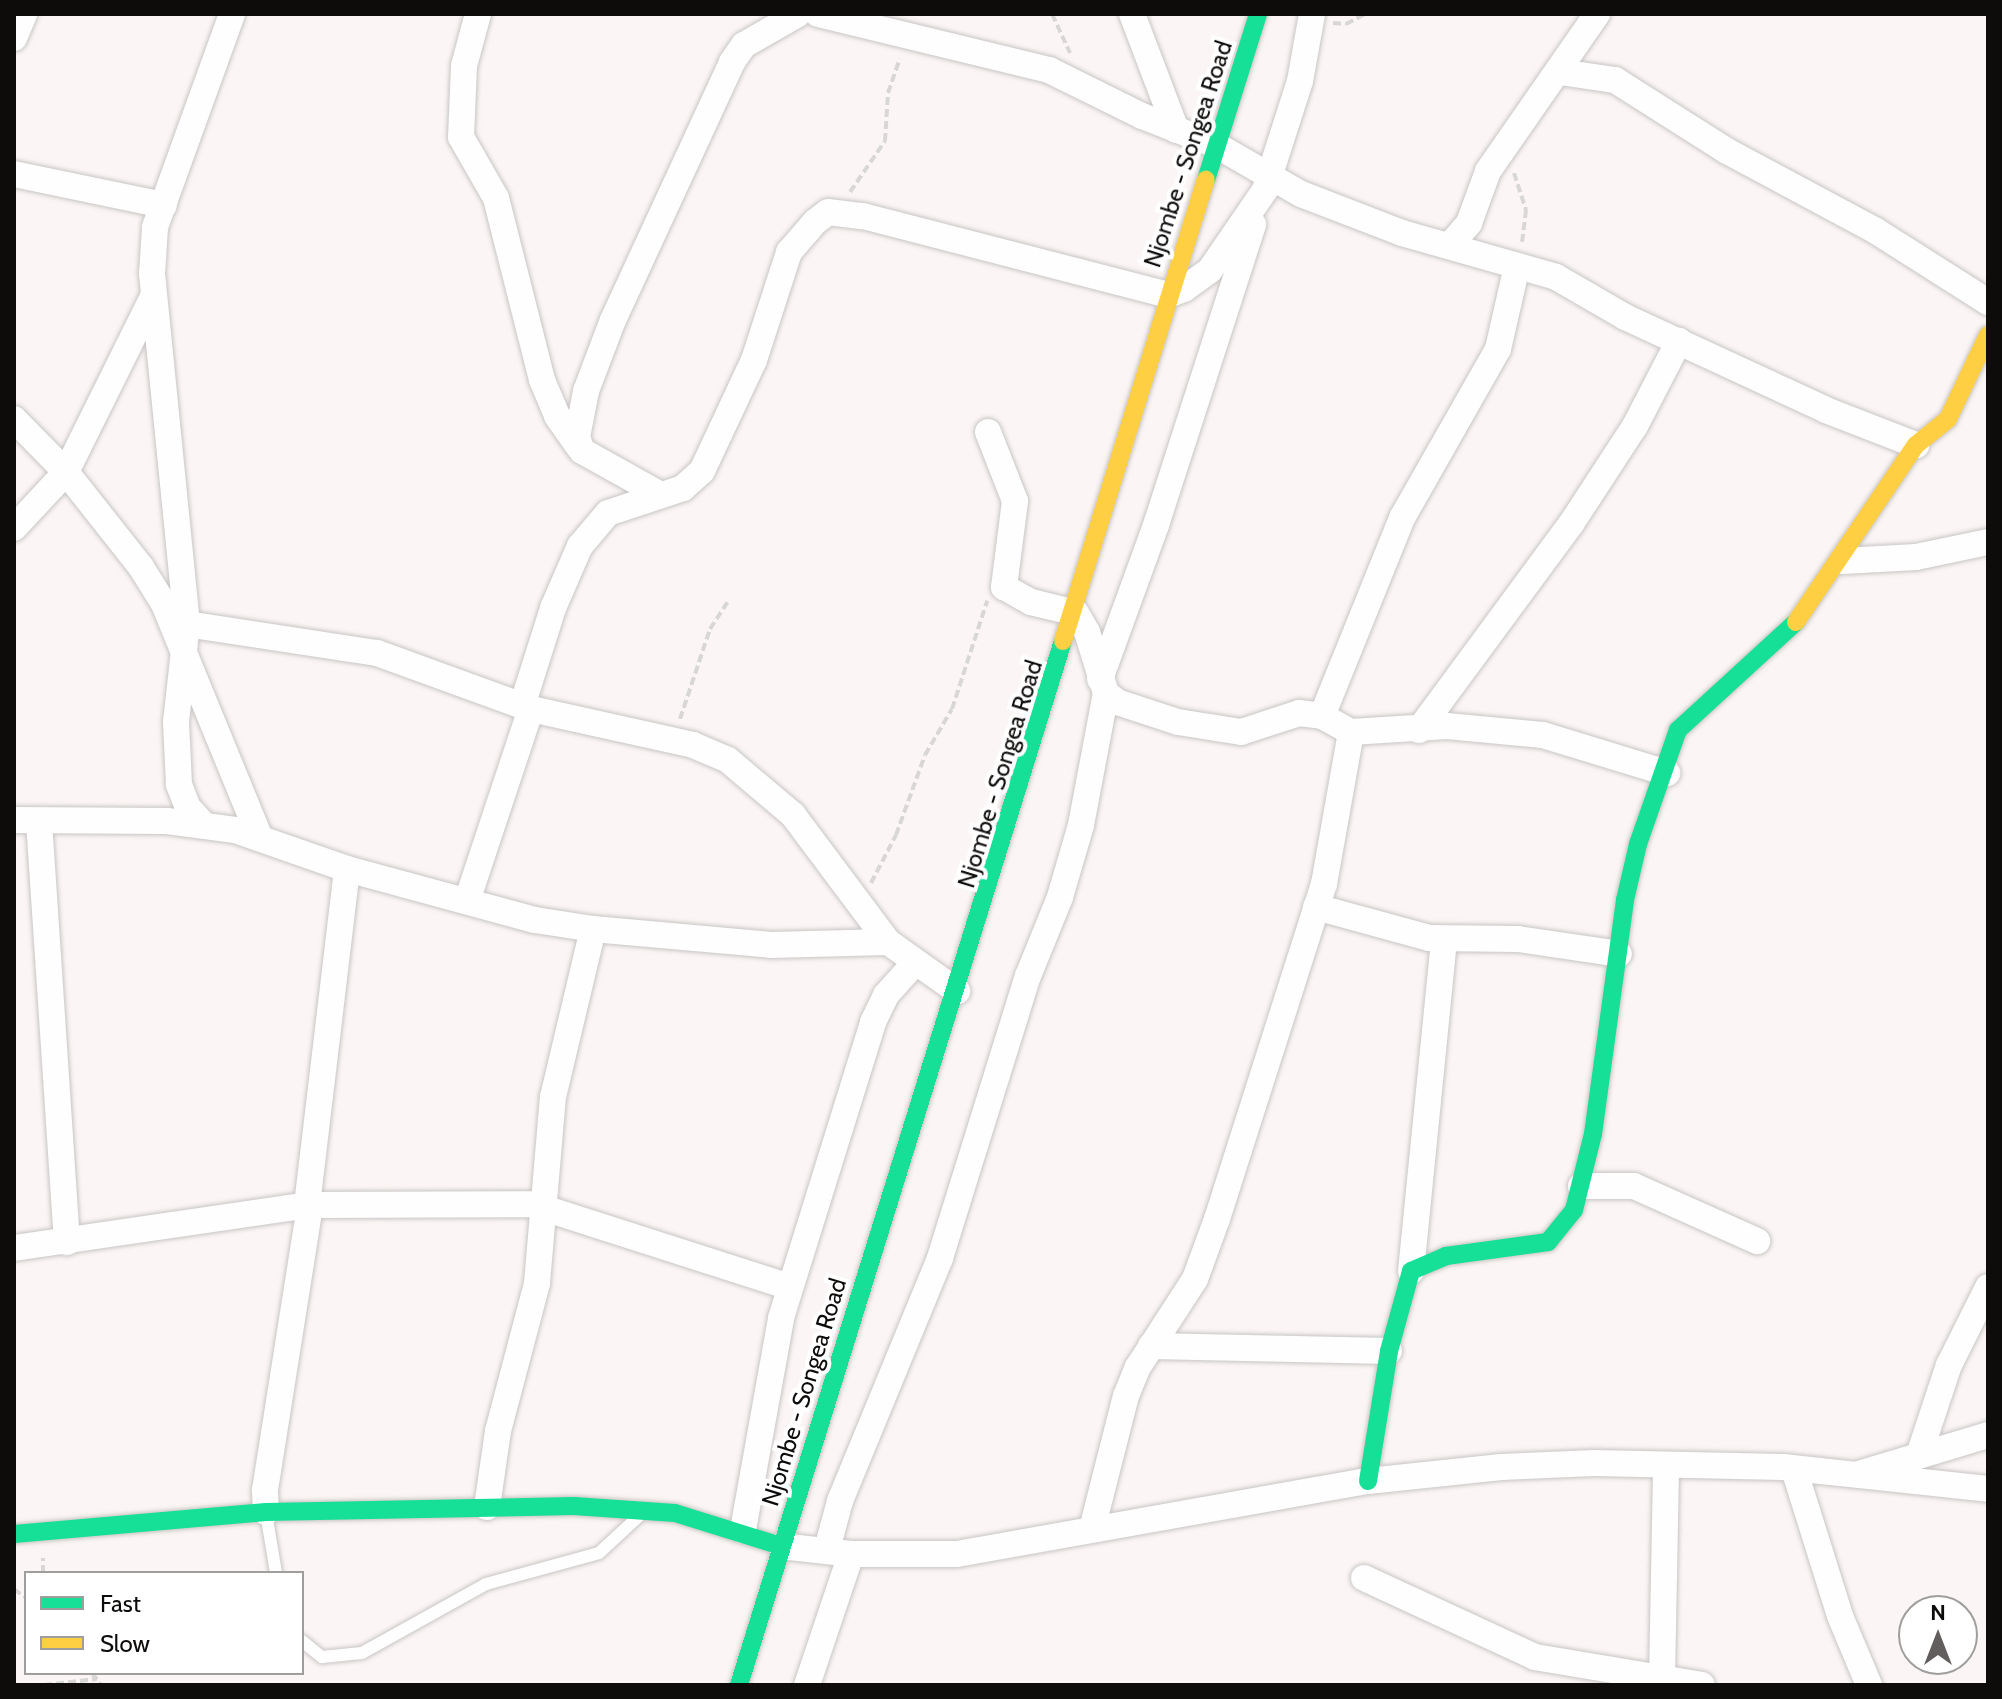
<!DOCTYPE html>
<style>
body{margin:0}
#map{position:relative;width:2002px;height:1699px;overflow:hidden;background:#fbf6f5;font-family:Cabin,sans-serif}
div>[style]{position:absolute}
.path>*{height:4px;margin-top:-2px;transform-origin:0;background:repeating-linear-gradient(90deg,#d8d7d6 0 8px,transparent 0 12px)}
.roads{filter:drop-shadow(0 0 2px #c8c5c4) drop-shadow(0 0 2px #c8c5c4)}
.lane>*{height:12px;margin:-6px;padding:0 6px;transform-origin:6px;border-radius:6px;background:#fefefe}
.street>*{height:26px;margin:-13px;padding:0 13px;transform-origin:13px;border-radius:13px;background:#fefefe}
.fast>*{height:18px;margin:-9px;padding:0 9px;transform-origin:9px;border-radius:9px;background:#16e098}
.slow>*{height:18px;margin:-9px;padding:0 9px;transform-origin:9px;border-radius:9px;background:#ffcf43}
span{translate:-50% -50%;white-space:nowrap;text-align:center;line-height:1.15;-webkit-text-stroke:8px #fff;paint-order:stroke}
.street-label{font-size:24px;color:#0e0c0b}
.frame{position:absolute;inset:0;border:16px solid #0e0c0b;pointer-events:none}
.legend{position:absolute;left:24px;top:1571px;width:280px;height:104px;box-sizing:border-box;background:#fff;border:2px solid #9f9e9d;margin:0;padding:10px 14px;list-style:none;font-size:24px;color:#0e0c0b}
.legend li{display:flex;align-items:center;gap:16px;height:40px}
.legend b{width:40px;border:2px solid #9f9e9d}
.north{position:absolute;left:1898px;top:1595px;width:80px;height:80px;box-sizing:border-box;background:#fff;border:2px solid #9f9e9d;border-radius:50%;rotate:0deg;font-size:22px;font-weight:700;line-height:32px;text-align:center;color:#0e0c0b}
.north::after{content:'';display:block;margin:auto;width:28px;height:36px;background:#615e5d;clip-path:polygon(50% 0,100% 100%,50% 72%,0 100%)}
</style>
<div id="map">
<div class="path">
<div style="left:1052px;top:14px;width:43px;rotate:65.2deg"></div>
<div style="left:1333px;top:23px;width:13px;rotate:4deg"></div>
<div style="left:1346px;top:24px;width:21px;rotate:-28deg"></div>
<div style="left:1514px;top:173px;width:39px;rotate:72deg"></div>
<div style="left:1526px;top:210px;width:32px;rotate:97deg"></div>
<div style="left:850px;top:192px;width:62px;rotate:-55.5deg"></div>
<div style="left:885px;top:141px;width:48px;rotate:-86.4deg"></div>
<div style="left:888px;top:93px;width:36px;rotate:-71deg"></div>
<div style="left:680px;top:719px;width:95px;rotate:-71.6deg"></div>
<div style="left:710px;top:629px;width:33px;rotate:-57deg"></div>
<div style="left:871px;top:883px;width:54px;rotate:-62.5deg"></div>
<div style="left:896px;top:835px;width:85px;rotate:-70.1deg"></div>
<div style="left:925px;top:755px;width:53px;rotate:-59.6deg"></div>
<div style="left:952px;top:709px;width:114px;rotate:-72deg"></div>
<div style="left:43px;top:1573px;width:15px;rotate:-90deg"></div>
<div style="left:14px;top:1589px;width:15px;rotate:37deg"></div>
<div style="left:92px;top:1673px;width:15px;rotate:53deg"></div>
<div style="left:44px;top:1685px;width:53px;rotate:-6.5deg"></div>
</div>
<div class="roads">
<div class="lane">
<div style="left:266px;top:1513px;width:61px;rotate:80.5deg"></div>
<div style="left:302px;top:1641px;width:26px;rotate:39deg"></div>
<div style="left:322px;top:1657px;width:40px;rotate:-5.7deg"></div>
<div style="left:362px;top:1653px;width:142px;rotate:-29.1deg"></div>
<div style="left:486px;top:1584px;width:117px;rotate:-15.3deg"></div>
<div style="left:599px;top:1553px;width:54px;rotate:-42.8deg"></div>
</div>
<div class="street">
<div style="left:478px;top:14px;width:54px;rotate:105.1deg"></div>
<div style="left:464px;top:66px;width:71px;rotate:92.4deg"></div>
<div style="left:461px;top:137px;width:70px;rotate:60.2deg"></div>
<div style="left:496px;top:198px;width:188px;rotate:75.8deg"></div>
<div style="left:542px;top:380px;width:39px;rotate:67deg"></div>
<div style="left:557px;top:416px;width:38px;rotate:55deg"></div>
<div style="left:818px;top:14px;width:238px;rotate:13.6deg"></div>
<div style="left:1049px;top:70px;width:104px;rotate:26.3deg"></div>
<div style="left:1142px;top:116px;width:79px;rotate:21.4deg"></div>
<div style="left:1216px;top:145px;width:98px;rotate:30deg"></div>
<div style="left:1301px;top:194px;width:108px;rotate:21.1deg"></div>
<div style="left:1402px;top:233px;width:160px;rotate:15.9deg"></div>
<div style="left:1556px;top:277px;width:80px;rotate:30.1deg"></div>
<div style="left:1625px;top:317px;width:221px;rotate:24.8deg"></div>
<div style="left:1826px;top:410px;width:97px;rotate:21.3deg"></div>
<div style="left:1132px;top:14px;width:124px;rotate:69.2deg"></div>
<div style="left:14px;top:38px;width:26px;rotate:-67deg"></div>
<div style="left:1560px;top:72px;width:56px;rotate:8.3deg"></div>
<div style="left:1615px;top:80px;width:133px;rotate:32.4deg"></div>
<div style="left:1727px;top:151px;width:169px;rotate:28.2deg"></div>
<div style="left:1876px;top:231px;width:133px;rotate:32.4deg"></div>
<div style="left:14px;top:174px;width:153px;rotate:11.7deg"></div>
<div style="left:1451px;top:244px;width:28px;rotate:-49deg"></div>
<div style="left:1469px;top:223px;width:55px;rotate:-69.9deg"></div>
<div style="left:1488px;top:171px;width:191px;rotate:-55.2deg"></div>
<div style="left:14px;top:419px;width:74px;rotate:45.5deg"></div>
<div style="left:66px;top:472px;width:121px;rotate:51.7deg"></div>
<div style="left:141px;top:567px;width:44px;rotate:58.1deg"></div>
<div style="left:164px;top:604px;width:251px;rotate:67.7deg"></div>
<div style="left:988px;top:432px;width:74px;rotate:68.6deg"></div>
<div style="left:1015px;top:501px;width:87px;rotate:97.3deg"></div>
<div style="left:1004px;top:587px;width:31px;rotate:29deg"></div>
<div style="left:1031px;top:602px;width:46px;rotate:13.7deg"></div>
<div style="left:1076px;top:613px;width:22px;rotate:60deg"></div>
<div style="left:1087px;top:632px;width:64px;rotate:72.7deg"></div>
<div style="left:1106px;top:693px;width:14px;rotate:39deg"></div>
<div style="left:1117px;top:702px;width:64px;rotate:18.2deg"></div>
<div style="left:1178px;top:722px;width:64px;rotate:9deg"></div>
<div style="left:1241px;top:732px;width:61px;rotate:-18.1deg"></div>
<div style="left:1299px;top:713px;width:23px;rotate:7deg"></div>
<div style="left:1322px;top:716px;width:33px;rotate:29deg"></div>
<div style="left:1351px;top:732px;width:96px;rotate:-3.6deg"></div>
<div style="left:1447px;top:726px;width:96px;rotate:5.4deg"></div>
<div style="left:1543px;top:735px;width:130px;rotate:17deg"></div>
<div style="left:661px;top:495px;width:90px;rotate:-150.9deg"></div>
<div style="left:582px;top:451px;width:15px;rotate:-110deg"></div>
<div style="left:577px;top:437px;width:47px;rotate:-78.9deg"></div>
<div style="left:586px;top:391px;width:76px;rotate:-69.2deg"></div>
<div style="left:613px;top:320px;width:284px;rotate:-65.2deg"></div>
<div style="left:732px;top:62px;width:21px;rotate:-55deg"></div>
<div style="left:744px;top:45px;width:62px;rotate:-29.9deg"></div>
<div style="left:14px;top:528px;width:76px;rotate:-47.1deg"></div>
<div style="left:66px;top:472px;width:195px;rotate:-63.6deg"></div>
<div style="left:1843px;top:561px;width:73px;rotate:-3.1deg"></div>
<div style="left:1916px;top:557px;width:74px;rotate:-11.8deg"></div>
<div style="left:187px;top:624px;width:192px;rotate:8.7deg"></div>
<div style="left:377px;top:653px;width:164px;rotate:20deg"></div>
<div style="left:531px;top:709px;width:166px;rotate:12.5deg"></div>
<div style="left:693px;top:745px;width:38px;rotate:23deg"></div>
<div style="left:728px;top:760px;width:85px;rotate:40.2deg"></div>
<div style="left:793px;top:815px;width:159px;rotate:53.2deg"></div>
<div style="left:888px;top:942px;width:85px;rotate:35.4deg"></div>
<div style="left:1100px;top:679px;width:164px;rotate:-70deg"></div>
<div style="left:1156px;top:525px;width:316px;rotate:-72.1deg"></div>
<div style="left:522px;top:706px;width:103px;rotate:-72.4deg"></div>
<div style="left:553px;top:608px;width:68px;rotate:-66.5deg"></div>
<div style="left:580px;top:546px;width:43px;rotate:-49.7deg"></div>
<div style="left:608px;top:513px;width:79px;rotate:-18.4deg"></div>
<div style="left:683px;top:488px;width:25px;rotate:-42deg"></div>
<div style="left:702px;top:471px;width:123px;rotate:-64.9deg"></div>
<div style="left:754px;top:360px;width:114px;rotate:-72deg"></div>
<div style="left:789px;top:252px;width:40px;rotate:-49deg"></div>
<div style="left:815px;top:222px;width:16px;rotate:-38deg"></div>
<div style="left:828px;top:212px;width:35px;rotate:7deg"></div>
<div style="left:863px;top:216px;width:315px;rotate:14.5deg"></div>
<div style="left:1168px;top:295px;width:17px;rotate:-21deg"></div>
<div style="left:1184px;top:289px;width:32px;rotate:-36deg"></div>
<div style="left:1210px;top:270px;width:97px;rotate:-55.5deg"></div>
<div style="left:1265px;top:190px;width:114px;rotate:-72.2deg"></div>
<div style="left:1300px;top:81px;width:68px;rotate:-79.8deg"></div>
<div style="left:1322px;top:716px;width:214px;rotate:-68deg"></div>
<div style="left:1402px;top:518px;width:194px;rotate:-60.4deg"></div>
<div style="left:1498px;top:349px;width:85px;rotate:-77.1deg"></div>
<div style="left:1419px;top:730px;width:256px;rotate:-53.6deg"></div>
<div style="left:1571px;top:524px;width:117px;rotate:-56.9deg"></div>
<div style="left:1635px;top:426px;width:96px;rotate:-62.6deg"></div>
<div style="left:14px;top:820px;width:153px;rotate:0.4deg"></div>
<div style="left:167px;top:821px;width:69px;rotate:7.5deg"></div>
<div style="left:235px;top:830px;width:119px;rotate:19.2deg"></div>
<div style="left:347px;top:869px;width:195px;rotate:15.2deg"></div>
<div style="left:535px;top:920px;width:59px;rotate:8.8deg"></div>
<div style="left:593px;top:929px;width:179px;rotate:5.1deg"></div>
<div style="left:771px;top:945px;width:117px;rotate:-1.5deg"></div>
<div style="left:39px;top:821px;width:422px;rotate:86.2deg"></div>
<div style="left:205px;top:826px;width:25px;rotate:-133deg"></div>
<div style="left:188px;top:808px;width:26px;rotate:-111deg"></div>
<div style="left:179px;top:784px;width:62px;rotate:-92.8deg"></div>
<div style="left:176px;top:722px;width:99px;rotate:-83.6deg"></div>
<div style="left:187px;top:624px;width:352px;rotate:-95.7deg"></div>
<div style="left:152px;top:274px;width:47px;rotate:-86.3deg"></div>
<div style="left:155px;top:227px;width:226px;rotate:-70.1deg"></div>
<div style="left:467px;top:901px;width:202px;rotate:-71.6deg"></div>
<div style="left:1316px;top:907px;width:117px;rotate:15.3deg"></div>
<div style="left:1429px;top:938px;width:89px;rotate:0.6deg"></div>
<div style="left:1518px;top:939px;width:102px;rotate:8.4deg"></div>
<div style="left:1581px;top:1186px;width:53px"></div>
<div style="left:1634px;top:1186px;width:135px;rotate:24.1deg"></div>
<div style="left:307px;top:1205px;width:338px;rotate:-83.2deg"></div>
<div style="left:544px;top:1208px;width:258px;rotate:17.8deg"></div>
<div style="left:14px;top:1248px;width:299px;rotate:-8.3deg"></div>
<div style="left:310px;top:1205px;width:235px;rotate:-0.2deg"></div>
<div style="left:1411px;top:1271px;width:333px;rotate:-84.3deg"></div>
<div style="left:1151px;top:1346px;width:238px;rotate:1.2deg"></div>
<div style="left:1920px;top:1452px;width:92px;rotate:-71.6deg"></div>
<div style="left:1949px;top:1365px;width:87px;rotate:-63.4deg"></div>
<div style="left:1794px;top:1469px;width:154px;rotate:72.6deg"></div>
<div style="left:1840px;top:1616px;width:75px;rotate:67.2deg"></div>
<div style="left:1862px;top:1473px;width:132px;rotate:-16.8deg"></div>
<div style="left:487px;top:1507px;width:77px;rotate:-81.8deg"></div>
<div style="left:498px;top:1431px;width:153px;rotate:-75.2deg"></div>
<div style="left:537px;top:1283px;width:187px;rotate:-85.1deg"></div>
<div style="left:553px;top:1097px;width:173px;rotate:-76.6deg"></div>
<div style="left:266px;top:1512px;width:22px;rotate:-93deg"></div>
<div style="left:265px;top:1490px;width:289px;rotate:-81deg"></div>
<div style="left:1092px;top:1529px;width:137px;rotate:-75.7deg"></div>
<div style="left:1126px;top:1396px;width:31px;rotate:-68deg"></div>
<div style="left:1138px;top:1367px;width:105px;rotate:-57.1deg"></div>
<div style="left:1195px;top:1279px;width:64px;rotate:-69.9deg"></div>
<div style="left:1217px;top:1219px;width:352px;rotate:-72.3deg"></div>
<div style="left:1324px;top:884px;width:154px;rotate:-79.9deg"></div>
<div style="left:743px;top:1530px;width:215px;rotate:-79.8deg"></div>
<div style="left:781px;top:1318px;width:310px;rotate:-72.7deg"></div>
<div style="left:873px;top:1022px;width:30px;rotate:-64deg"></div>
<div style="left:886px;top:995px;width:40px;rotate:-48deg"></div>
<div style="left:781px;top:1546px;width:70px;rotate:6.5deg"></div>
<div style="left:851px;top:1554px;width:106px"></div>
<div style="left:957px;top:1554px;width:417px;rotate:-10.1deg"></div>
<div style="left:1368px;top:1481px;width:134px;rotate:-6deg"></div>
<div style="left:1501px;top:1467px;width:93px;rotate:-2.5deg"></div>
<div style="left:1594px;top:1463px;width:189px;rotate:1.2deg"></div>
<div style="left:1783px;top:1467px;width:206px;rotate:6.1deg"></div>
<div style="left:827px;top:1549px;width:50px;rotate:-74.8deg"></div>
<div style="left:840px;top:1501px;width:263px;rotate:-67.6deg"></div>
<div style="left:940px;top:1258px;width:295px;rotate:-72.7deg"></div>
<div style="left:1028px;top:976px;width:85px;rotate:-67.9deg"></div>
<div style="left:1060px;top:897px;width:75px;rotate:-73.7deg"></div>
<div style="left:1081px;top:825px;width:134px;rotate:-79.3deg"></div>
<div style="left:1364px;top:1578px;width:188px;rotate:24.8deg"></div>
<div style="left:1535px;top:1657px;width:169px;rotate:9.5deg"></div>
<div style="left:1662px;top:1679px;width:214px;rotate:-88.9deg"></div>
<div style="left:807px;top:1685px;width:138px;rotate:-71.4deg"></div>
</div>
<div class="fast">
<div style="left:1206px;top:180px;width:174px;rotate:-72.6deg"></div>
<div style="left:1368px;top:1481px;width:132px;rotate:-80.8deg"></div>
<div style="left:1389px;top:1351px;width:83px;rotate:-74.6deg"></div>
<div style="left:1411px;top:1271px;width:38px;rotate:-23deg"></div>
<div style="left:1446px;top:1256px;width:103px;rotate:-7.8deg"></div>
<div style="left:1548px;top:1242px;width:41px;rotate:-50.9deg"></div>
<div style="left:1574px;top:1210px;width:78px;rotate:-76deg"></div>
<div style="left:1593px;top:1134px;width:236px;rotate:-82.2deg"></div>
<div style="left:1625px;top:900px;width:57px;rotate:-76.9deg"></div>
<div style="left:1638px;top:844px;width:121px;rotate:-70.7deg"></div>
<div style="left:1678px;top:730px;width:160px;rotate:-42.5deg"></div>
<div style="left:14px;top:1534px;width:253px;rotate:-5deg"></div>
<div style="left:266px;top:1512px;width:308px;rotate:-1.1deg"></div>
<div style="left:574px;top:1506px;width:101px;rotate:4deg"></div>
<div style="left:675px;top:1513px;width:111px;rotate:17.3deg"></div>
<div style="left:739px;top:1685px;width:1093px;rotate:-72.76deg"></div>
</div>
<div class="slow">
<div style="left:1796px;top:622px;width:214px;rotate:-55.9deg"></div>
<div style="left:1916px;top:445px;width:41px;rotate:-39.1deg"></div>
<div style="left:1948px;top:419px;width:93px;rotate:-64.5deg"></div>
<div style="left:1063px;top:641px;width:483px;rotate:-72.8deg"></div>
</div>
</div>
<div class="street-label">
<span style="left:1188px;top:154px;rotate:-72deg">Njombe - Songea Road</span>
<span style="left:1000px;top:774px;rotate:-73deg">Njombe - Songea Road</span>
<span style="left:804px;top:1392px;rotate:-73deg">Njombe - Songea Road</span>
</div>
<div class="frame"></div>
<ul class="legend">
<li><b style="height:10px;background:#16e098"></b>Fast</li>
<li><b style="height:10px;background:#ffcf43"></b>Slow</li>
</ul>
<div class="north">N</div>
</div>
